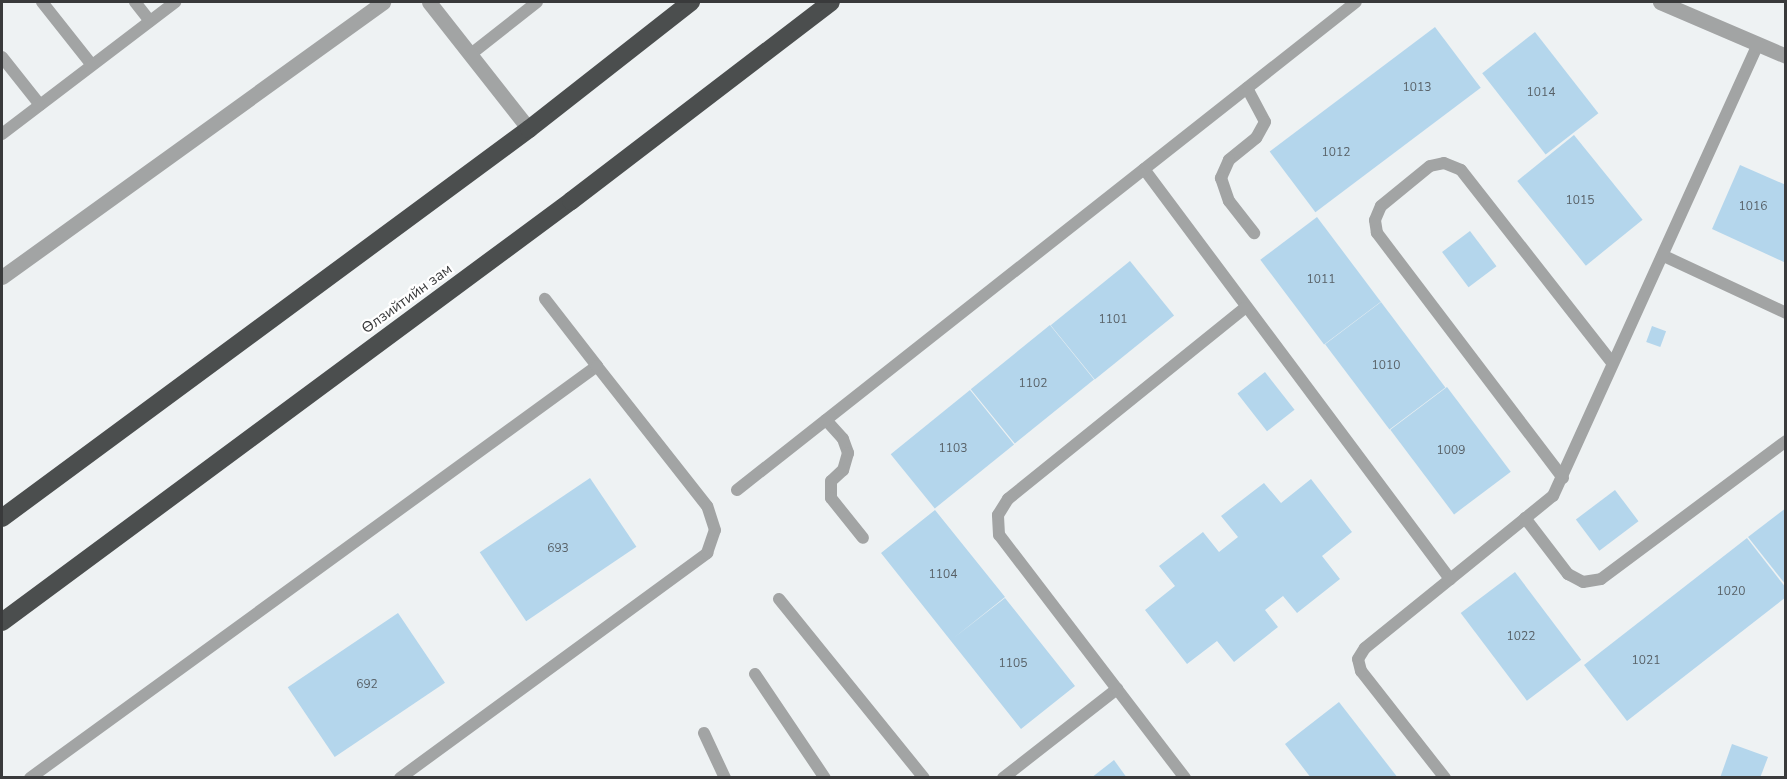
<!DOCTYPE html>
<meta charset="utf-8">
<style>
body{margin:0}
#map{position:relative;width:1787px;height:779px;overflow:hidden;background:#eef2f3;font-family:"Nunito Sans",sans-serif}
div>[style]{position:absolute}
.building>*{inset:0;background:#b4d6ec;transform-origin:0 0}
.lane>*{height:12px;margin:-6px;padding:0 6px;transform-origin:6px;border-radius:6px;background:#a2a4a4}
.street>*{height:15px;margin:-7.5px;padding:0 7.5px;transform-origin:7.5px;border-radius:7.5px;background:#a2a4a4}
.highway>*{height:18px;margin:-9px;padding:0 9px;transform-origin:9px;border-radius:9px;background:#4b4e4e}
span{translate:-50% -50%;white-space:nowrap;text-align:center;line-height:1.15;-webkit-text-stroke:4.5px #fff;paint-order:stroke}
.number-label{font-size:12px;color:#586167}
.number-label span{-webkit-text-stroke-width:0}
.street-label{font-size:15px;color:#393a3b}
.frame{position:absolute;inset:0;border:3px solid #393a3b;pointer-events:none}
</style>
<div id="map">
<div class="building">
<div style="left:1435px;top:27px;width:76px;height:207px;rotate:53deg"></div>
<div style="left:1535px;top:32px;width:103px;height:67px;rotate:52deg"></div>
<div style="left:1574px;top:135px;width:109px;height:73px;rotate:51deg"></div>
<div style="clip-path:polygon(1740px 165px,1786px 185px,1786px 263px,1712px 229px)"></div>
<div style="left:1317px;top:217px;width:106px;height:71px;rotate:53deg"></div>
<div style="left:1470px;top:231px;width:44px;height:35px;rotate:53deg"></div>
<div style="left:1130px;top:261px;width:70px;height:102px;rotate:51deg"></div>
<div style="left:1381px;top:302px;width:107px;height:70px;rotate:53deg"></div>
<div style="left:1050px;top:325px;width:70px;height:102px;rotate:51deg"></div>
<div style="left:1652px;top:326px;width:15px;height:17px;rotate:20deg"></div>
<div style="left:1265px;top:372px;width:48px;height:35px;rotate:52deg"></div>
<div style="left:1447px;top:387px;width:106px;height:71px;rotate:53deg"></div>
<div style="left:970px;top:390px;width:70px;height:102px;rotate:51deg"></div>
<div style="left:590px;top:478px;width:83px;height:133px;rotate:56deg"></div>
<div style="clip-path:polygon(1311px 479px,1352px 532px,1322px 556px,1340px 579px,1297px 613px,1283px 596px,1265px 610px,1278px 627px,1234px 662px,1217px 641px,1187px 664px,1145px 610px,1175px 586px,1159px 566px,1203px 532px,1219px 552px,1238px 537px,1221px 516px,1264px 483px,1281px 503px)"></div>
<div style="left:1615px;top:490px;width:39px;height:49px;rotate:53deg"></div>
<div style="clip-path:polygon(1786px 508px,1786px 585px,1748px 537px)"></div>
<div style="clip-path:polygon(935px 510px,1005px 597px,955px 637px,1005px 598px,1075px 686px,1021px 729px,881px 553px)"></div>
<div style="clip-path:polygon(1747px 538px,1786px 588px,1786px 597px,1627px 721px,1584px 665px)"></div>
<div style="left:1515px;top:572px;width:110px;height:68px;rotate:53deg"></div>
<div style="left:398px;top:613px;width:84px;height:133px;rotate:56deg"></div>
<div style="clip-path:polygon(1339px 702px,1398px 778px,1311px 778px,1285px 744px)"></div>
<div style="clip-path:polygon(1732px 744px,1768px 757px,1760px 778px,1720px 778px)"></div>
<div style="clip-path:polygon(1114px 760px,1127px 778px,1091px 778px)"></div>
</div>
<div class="lane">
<div style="left:42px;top:2px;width:80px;rotate:51.6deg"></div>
<div style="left:135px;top:2px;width:24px;rotate:52deg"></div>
<div style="left:471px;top:54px;width:84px;rotate:-38.2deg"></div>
<div style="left:2px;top:57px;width:61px;rotate:51.6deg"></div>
<div style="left:1247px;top:88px;width:38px;rotate:62deg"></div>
<div style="left:1265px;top:122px;width:18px;rotate:119deg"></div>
<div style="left:1256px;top:138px;width:35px;rotate:141deg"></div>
<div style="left:1229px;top:160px;width:20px;rotate:114deg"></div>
<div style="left:1221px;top:178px;width:24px;rotate:71deg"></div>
<div style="left:1229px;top:201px;width:41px;rotate:52deg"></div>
<div style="left:2px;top:134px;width:218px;rotate:-37.3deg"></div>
<div style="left:1144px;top:169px;width:512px;rotate:53.26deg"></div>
<div style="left:1664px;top:256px;width:135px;rotate:25deg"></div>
<div style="left:826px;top:420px;width:25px;rotate:48deg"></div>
<div style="left:843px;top:439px;width:15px;rotate:70deg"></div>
<div style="left:848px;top:453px;width:18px;rotate:106deg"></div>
<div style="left:843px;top:470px;width:16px;rotate:137deg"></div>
<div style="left:831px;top:481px;width:17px;rotate:90deg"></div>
<div style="left:831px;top:498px;width:51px;rotate:51.3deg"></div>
<div style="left:1563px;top:478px;width:308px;rotate:-127.2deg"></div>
<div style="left:1377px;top:233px;width:13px;rotate:-99deg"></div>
<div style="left:1375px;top:220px;width:15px;rotate:-67deg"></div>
<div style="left:1381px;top:206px;width:63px;rotate:-39.2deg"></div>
<div style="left:1430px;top:166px;width:14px;rotate:-12deg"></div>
<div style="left:1444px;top:163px;width:18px;rotate:22deg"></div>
<div style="left:1461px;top:170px;width:243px;rotate:51.9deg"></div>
<div style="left:737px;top:490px;width:788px;rotate:-38.25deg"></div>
<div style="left:1525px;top:518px;width:71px;rotate:52.5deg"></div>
<div style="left:1568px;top:574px;width:17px;rotate:28deg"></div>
<div style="left:1583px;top:582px;width:18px;rotate:-9deg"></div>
<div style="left:1601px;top:579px;width:231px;rotate:-36.7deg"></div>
<div style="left:779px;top:599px;width:230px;rotate:51deg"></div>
<div style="left:755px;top:674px;width:125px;rotate:56.1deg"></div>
<div style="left:704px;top:733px;width:50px;rotate:65deg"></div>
<div style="left:30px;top:778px;width:701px;rotate:-36deg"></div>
<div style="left:597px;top:366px;width:85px;rotate:-127.8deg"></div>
<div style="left:400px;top:778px;width:381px;rotate:-36.2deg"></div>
<div style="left:707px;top:553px;width:24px;rotate:-71deg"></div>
<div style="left:715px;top:530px;width:25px;rotate:-108deg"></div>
<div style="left:707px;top:506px;width:178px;rotate:-128.2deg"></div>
<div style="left:1003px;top:778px;width:145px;rotate:-38deg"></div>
<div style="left:1185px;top:778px;width:306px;rotate:-127.4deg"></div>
<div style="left:999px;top:535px;width:20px;rotate:-93deg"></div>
<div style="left:998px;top:515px;width:19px;rotate:-58deg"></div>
<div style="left:1008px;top:499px;width:304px;rotate:-38.9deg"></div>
<div style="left:1445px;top:778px;width:136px;rotate:-128.1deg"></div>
<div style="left:1361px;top:671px;width:12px;rotate:-104deg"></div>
<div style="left:1358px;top:659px;width:13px;rotate:-58deg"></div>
<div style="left:1365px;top:648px;width:242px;rotate:-39deg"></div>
<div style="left:1553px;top:496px;width:495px;rotate:-65.6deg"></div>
</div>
<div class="street">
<div style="left:429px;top:2px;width:162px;rotate:51.8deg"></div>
<div style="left:1660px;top:2px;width:137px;rotate:23.2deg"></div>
<div style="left:2px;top:277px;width:470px;rotate:-35.8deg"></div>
</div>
<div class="highway">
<div style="left:2px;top:518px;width:655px;rotate:-36.43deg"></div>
<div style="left:529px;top:129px;width:206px;rotate:-38.1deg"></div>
<div style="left:2px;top:622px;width:708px;rotate:-36.5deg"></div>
<div style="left:571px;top:201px;width:327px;rotate:-37.4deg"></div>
</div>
<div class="number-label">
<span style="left:1417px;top:88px">1013</span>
<span style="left:1541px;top:93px">1014</span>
<span style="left:1336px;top:153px">1012</span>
<span style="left:1580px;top:201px">1015</span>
<span style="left:1753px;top:207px">1016</span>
<span style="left:1321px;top:280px">1011</span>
<span style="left:1113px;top:320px">1101</span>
<span style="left:1386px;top:366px">1010</span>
<span style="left:1033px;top:384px">1102</span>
<span style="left:953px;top:449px">1103</span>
<span style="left:1451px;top:451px">1009</span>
<span style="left:558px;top:549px">693</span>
<span style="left:943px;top:575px">1104</span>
<span style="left:1731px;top:592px">1020</span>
<span style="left:1521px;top:637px">1022</span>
<span style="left:1646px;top:661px">1021</span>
<span style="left:1013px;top:664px">1105</span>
<span style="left:367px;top:685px">692</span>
</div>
<div class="street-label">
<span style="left:407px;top:299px;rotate:-36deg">Өлзийтийн зам</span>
</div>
<div class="frame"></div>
</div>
